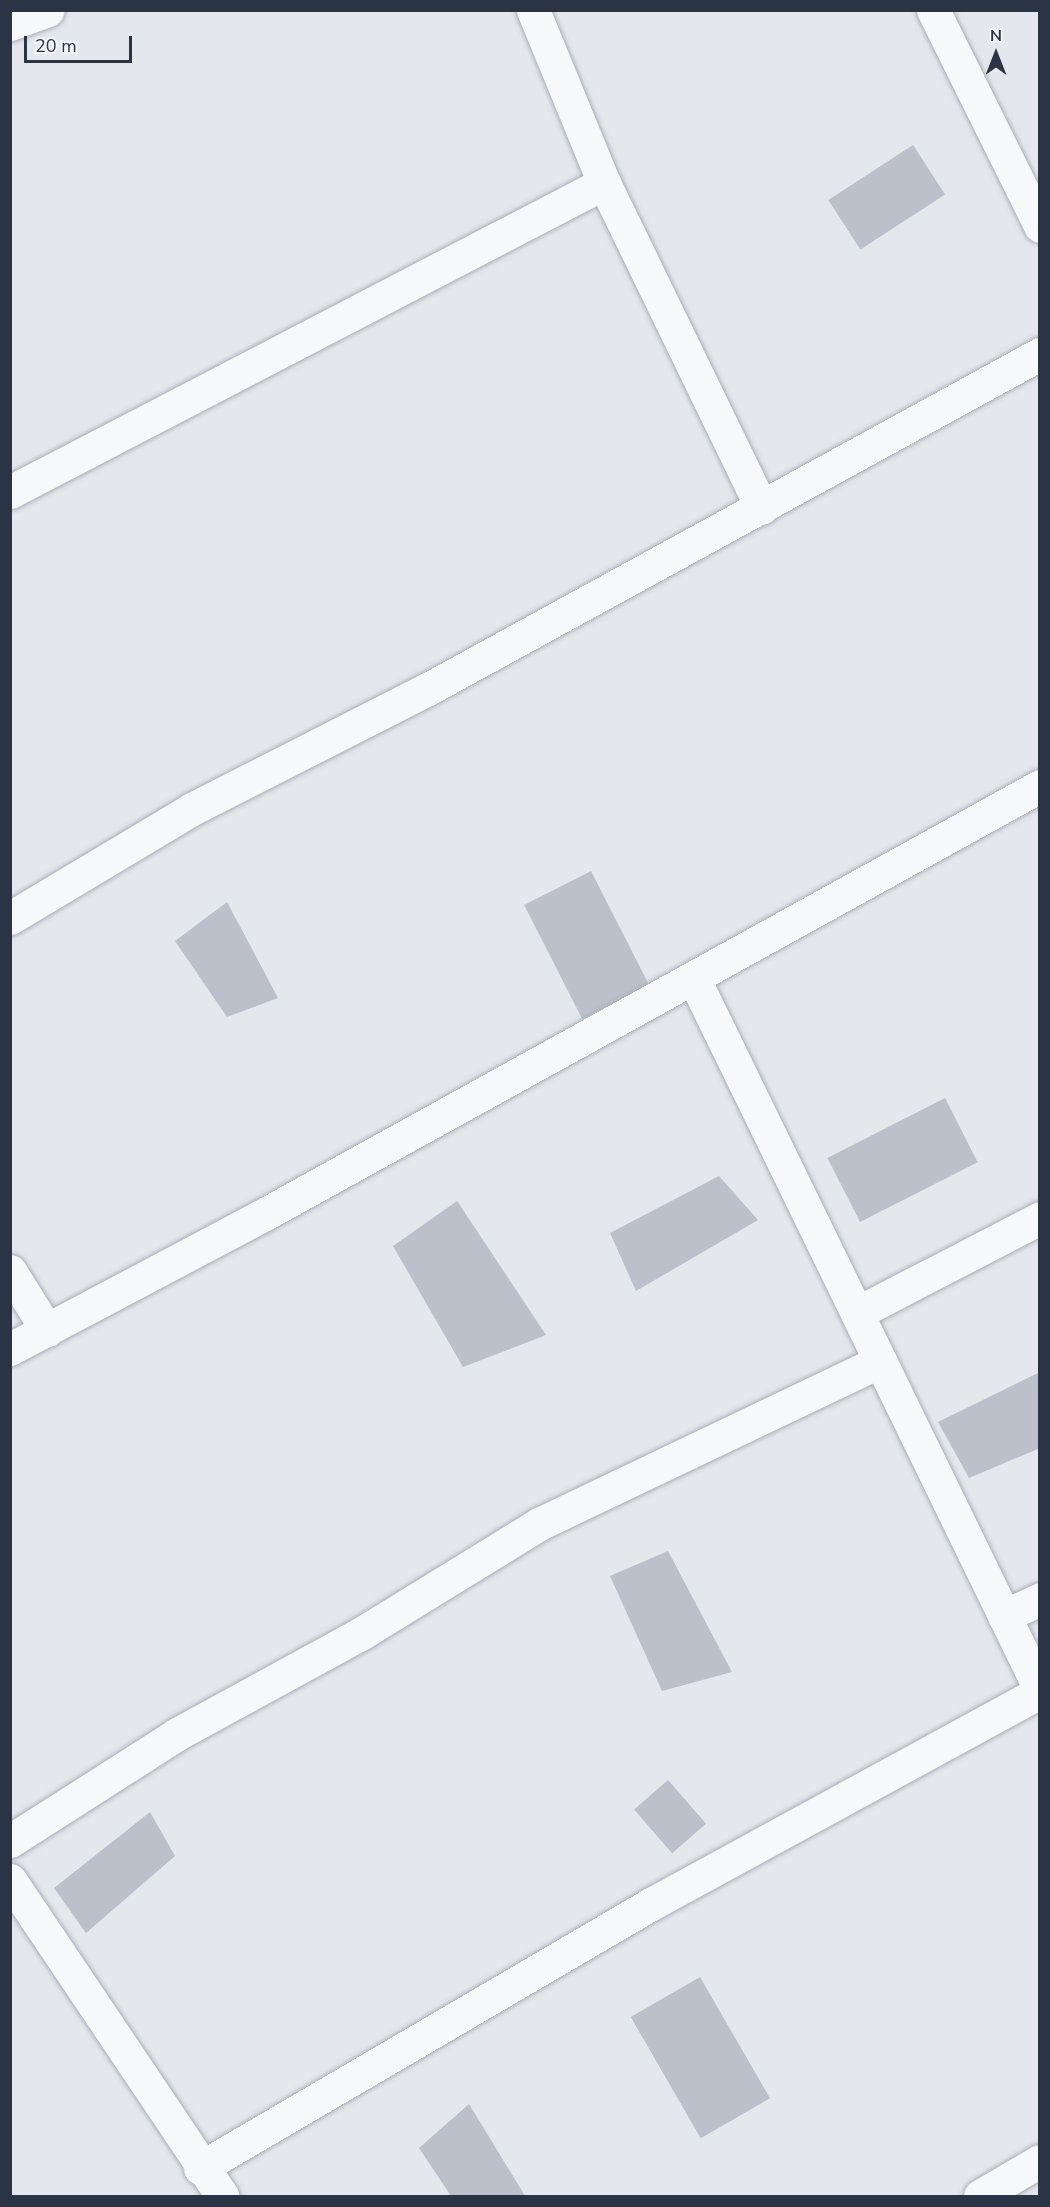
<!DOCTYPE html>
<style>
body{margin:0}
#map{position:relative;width:1050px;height:2207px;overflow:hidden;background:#e4e7ec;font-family:"Nunito Sans",sans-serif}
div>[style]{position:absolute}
.building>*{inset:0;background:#bbc0ca;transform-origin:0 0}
.roads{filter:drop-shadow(0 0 2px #a9aeb7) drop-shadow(0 0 2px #a9aeb7)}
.minor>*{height:33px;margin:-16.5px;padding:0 16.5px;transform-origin:16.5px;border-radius:16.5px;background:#f7f8fa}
span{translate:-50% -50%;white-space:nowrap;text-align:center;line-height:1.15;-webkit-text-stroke:4.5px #f4f6f9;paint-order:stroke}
.frame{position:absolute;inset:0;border:12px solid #2b3445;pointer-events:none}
.north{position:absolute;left:966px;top:24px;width:60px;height:60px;-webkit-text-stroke:4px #f4f6f9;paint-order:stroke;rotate:0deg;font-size:16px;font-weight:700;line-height:24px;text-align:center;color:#2b3445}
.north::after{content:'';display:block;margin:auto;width:21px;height:27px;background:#2b3445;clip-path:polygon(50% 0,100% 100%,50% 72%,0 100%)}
.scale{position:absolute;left:24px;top:36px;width:108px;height:27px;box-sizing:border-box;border:3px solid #2b3445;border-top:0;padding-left:8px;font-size:18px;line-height:21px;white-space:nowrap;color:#2b3445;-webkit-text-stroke:4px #f4f6f9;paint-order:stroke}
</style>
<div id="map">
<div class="building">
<div style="left:913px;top:145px;width:59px;height:101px;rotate:57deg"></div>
<div style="left:591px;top:871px;width:128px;height:75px;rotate:63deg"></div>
<div style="clip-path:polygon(227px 902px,278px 998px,227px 1017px,175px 941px)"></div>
<div style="left:945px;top:1098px;width:72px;height:132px;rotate:63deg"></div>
<div style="clip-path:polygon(719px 1176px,758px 1220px,636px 1291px,610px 1233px)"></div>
<div style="clip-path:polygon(457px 1201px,546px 1335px,463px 1367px,393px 1246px)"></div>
<div style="clip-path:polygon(1040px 1372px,1040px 1448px,969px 1478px,938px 1422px)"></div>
<div style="clip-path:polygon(668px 1551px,732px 1672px,662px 1691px,610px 1576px)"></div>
<div style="left:668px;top:1780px;width:58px;height:45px;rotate:49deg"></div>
<div style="clip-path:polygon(150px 1812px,175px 1856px,86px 1933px,54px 1888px)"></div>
<div style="left:700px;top:1977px;width:140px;height:80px;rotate:60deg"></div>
<div style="clip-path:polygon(469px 2104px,525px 2196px,451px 2196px,419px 2148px)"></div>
</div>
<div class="roads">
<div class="minor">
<div style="left:533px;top:10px;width:187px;rotate:67.7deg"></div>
<div style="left:604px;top:183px;width:361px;rotate:64.1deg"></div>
<div style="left:933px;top:10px;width:241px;rotate:63.6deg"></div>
<div style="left:10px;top:24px;width:40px;rotate:-20.2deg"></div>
<div style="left:10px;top:492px;width:670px;rotate:-27.48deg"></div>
<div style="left:10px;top:918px;width:212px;rotate:-30.9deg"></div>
<div style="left:192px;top:809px;width:265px;rotate:-27deg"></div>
<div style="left:428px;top:689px;width:698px;rotate:-28.7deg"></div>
<div style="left:694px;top:979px;width:790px;rotate:64.02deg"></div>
<div style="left:10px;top:1271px;width:70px;rotate:57.9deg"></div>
<div style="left:857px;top:1313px;width:206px;rotate:-27.4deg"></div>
<div style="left:10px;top:1349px;width:289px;rotate:-27.9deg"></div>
<div style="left:265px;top:1214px;width:885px;rotate:-28.91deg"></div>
<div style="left:1004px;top:1616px;width:40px;rotate:-25deg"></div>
<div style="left:10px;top:1841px;width:198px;rotate:-32.6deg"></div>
<div style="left:177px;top:1734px;width:211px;rotate:-28.6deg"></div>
<div style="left:362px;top:1633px;width:208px;rotate:-31.6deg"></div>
<div style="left:539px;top:1524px;width:378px;rotate:-25.5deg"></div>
<div style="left:10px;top:1880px;width:381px;rotate:56.1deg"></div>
<div style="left:200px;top:2168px;width:523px;rotate:-30.34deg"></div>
<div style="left:651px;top:1904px;width:443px;rotate:-28.6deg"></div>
<div style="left:980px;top:2196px;width:69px;rotate:-30.3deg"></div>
</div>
</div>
<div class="frame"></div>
<div class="north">N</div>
<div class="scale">20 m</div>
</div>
